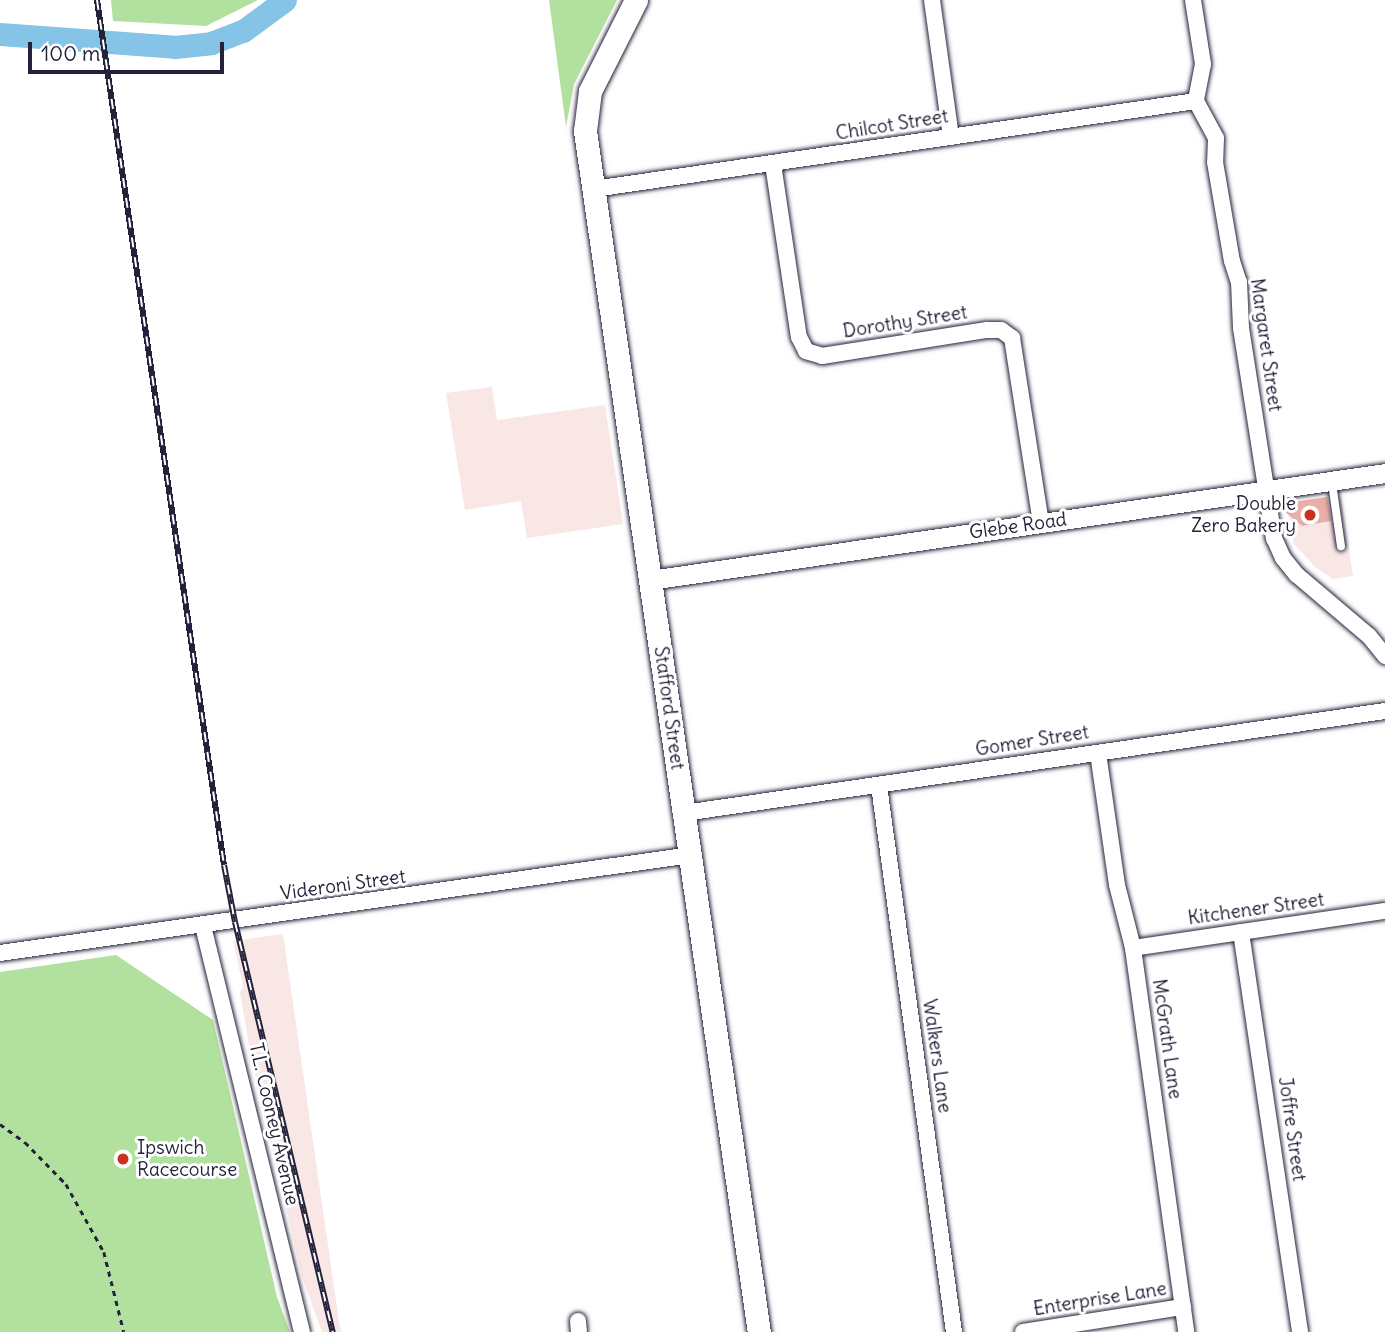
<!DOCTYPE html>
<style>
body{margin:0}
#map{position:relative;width:1385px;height:1332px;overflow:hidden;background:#fff;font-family:Delius,sans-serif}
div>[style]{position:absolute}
.built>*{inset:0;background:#f8e7e5}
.green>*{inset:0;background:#b2e09e}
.river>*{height:23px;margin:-11.5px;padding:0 11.5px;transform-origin:11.5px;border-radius:11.5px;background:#85c4e6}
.building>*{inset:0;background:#e9aea7}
.path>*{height:2.5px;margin-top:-1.25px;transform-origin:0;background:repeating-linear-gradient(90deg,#22223b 0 5px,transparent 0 10px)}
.roads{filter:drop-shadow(0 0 2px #22223b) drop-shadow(0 0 2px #22223b)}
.service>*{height:8px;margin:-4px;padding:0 4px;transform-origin:4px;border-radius:4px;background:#fff}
.minor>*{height:16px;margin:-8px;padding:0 8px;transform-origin:8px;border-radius:8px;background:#fff}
.tertiary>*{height:19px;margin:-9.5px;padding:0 9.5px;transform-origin:9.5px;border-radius:9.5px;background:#fff}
.secondary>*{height:23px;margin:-11.5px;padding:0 11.5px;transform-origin:11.5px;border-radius:11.5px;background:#fff}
.rail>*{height:6px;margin-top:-3px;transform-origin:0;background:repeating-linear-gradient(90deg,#fff 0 10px,#22223b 0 20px);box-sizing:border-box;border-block:2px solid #22223b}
.dots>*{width:19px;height:19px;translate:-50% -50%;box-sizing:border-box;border:4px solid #fff;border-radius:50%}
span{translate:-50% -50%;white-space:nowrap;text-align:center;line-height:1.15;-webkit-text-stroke:6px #fff;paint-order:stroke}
.street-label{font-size:19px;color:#22223b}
.poi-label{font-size:19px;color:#22223b}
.right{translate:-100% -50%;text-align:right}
.left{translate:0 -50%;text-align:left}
.scale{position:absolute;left:28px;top:42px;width:196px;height:32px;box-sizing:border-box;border:4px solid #22223b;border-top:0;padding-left:9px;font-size:21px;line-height:24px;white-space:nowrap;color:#22223b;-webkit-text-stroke:5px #fff;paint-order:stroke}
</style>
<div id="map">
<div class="built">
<div style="clip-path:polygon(492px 387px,497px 420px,605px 405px,623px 524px,527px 538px,521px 501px,465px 510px,446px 393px)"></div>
<div style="clip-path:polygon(1341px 498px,1353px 576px,1333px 579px,1315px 567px,1294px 544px,1287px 505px)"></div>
<div style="clip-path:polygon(283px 934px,340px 1328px,342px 1332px,322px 1332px,302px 1277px,250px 1051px,240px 993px,243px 986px,233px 941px)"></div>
</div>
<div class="green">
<div style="clip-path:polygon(111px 0,258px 0,206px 26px,113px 21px)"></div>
<div style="clip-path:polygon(549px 0,617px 0,574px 84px,566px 127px)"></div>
<div style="clip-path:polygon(116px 955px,213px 1020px,277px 1297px,290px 1332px,0 1332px,0 972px)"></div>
</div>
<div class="river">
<div style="left:0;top:34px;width:175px;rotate:4.2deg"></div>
<div style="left:175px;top:47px;width:36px;rotate:-6deg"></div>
<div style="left:211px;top:43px;width:34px;rotate:-21deg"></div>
<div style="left:243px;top:31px;width:52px;rotate:-36.4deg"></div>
</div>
<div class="building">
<div style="clip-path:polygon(1327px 497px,1331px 521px,1302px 526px,1285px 512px,1293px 502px)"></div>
</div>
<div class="path">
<div style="left:0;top:1124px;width:31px;rotate:36deg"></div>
<div style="left:25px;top:1142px;width:59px;rotate:45.7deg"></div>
<div style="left:66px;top:1184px;width:78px;rotate:60.8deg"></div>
<div style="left:104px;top:1252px;width:82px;rotate:76deg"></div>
</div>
<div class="roads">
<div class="service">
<div style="left:1332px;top:483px;width:64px;rotate:81.9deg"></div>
</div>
<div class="minor">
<div style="left:932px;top:0;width:138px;rotate:82.1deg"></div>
<div style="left:1193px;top:0;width:65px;rotate:81.1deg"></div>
<div style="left:1203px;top:64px;width:38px;rotate:101deg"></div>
<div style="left:1196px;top:101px;width:42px;rotate:61.6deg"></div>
<div style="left:1216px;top:138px;width:24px;rotate:92deg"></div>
<div style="left:1215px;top:162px;width:100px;rotate:80.3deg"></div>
<div style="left:1232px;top:261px;width:22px;rotate:72deg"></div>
<div style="left:1239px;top:282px;width:46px;rotate:87.5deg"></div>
<div style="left:1241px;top:328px;width:213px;rotate:81.1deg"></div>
<div style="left:1274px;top:538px;width:22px;rotate:66deg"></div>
<div style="left:1283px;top:558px;width:22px;rotate:51deg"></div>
<div style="left:1297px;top:575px;width:94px;rotate:40.3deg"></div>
<div style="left:1369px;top:636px;width:26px;rotate:51deg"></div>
<div style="left:773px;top:164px;width:175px;rotate:81.5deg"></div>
<div style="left:799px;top:337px;width:16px;rotate:63deg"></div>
<div style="left:806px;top:351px;width:17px;rotate:17deg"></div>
<div style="left:822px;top:356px;width:167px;rotate:-9deg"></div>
<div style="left:987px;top:330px;width:14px"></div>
<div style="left:1001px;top:330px;width:14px;rotate:36deg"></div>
<div style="left:1012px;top:338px;width:187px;rotate:81.1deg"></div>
<div style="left:594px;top:189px;width:608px;rotate:-8.32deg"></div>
<div style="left:1098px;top:753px;width:133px;rotate:81.8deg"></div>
<div style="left:1117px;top:885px;width:65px;rotate:75.7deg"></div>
<div style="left:1133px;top:948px;width:388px;rotate:82.1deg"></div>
<div style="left:879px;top:786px;width:551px;rotate:82.18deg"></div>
<div style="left:684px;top:813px;width:708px;rotate:-8.28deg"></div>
<div style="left:203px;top:926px;width:418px;rotate:76.3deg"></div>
<div style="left:1241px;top:932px;width:404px;rotate:81.6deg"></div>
<div style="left:1133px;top:948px;width:255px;rotate:-8.4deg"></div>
<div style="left:0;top:953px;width:698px;rotate:-8.07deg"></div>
<div style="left:578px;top:1321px;width:11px;rotate:85deg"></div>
<div style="left:1023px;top:1332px;width:162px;rotate:-8.9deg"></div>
</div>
<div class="tertiary">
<div style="left:650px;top:580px;width:743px;rotate:-8.28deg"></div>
</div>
<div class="secondary">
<div style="left:636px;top:0;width:102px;rotate:116.8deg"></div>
<div style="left:590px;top:91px;width:40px;rotate:97.1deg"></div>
<div style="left:585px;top:131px;width:1214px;rotate:81.76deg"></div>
</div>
</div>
<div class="rail">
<div style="left:97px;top:0;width:874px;rotate:81.65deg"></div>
<div style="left:224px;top:865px;width:58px;rotate:79.1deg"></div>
<div style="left:235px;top:922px;width:422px;rotate:76.6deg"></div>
</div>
<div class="dots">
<div style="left:1310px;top:515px;background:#c8321e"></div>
<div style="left:123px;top:1159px;background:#c8321e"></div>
</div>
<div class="street-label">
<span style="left:892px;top:125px;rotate:-9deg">Chilcot Street</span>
<span style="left:905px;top:322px;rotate:-9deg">Dorothy Street</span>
<span style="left:1266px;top:345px;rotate:82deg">Margaret Street</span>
<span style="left:1018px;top:526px;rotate:-8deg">Glebe Road</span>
<span style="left:669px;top:708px;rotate:82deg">Stafford Street</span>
<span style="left:1032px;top:741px;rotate:-9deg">Gomer Street</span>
<span style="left:343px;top:885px;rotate:-8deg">Videroni Street</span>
<span style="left:1256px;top:909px;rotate:-8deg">Kitchener Street</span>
<span style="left:1167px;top:1039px;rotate:82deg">McGrath Lane</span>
<span style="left:937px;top:1056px;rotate:82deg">Walkers Lane</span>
<span style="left:274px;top:1124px;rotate:77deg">T.L. Cooney Avenue</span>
<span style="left:1292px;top:1129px;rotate:82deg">Joffre Street</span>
<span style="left:1100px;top:1299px;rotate:-9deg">Enterprise Lane</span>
</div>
<div class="poi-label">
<span class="right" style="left:1296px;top:515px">Double<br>Zero Bakery</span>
<span class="left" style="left:137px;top:1159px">Ipswich<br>Racecourse</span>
</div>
<div class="scale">100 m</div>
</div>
